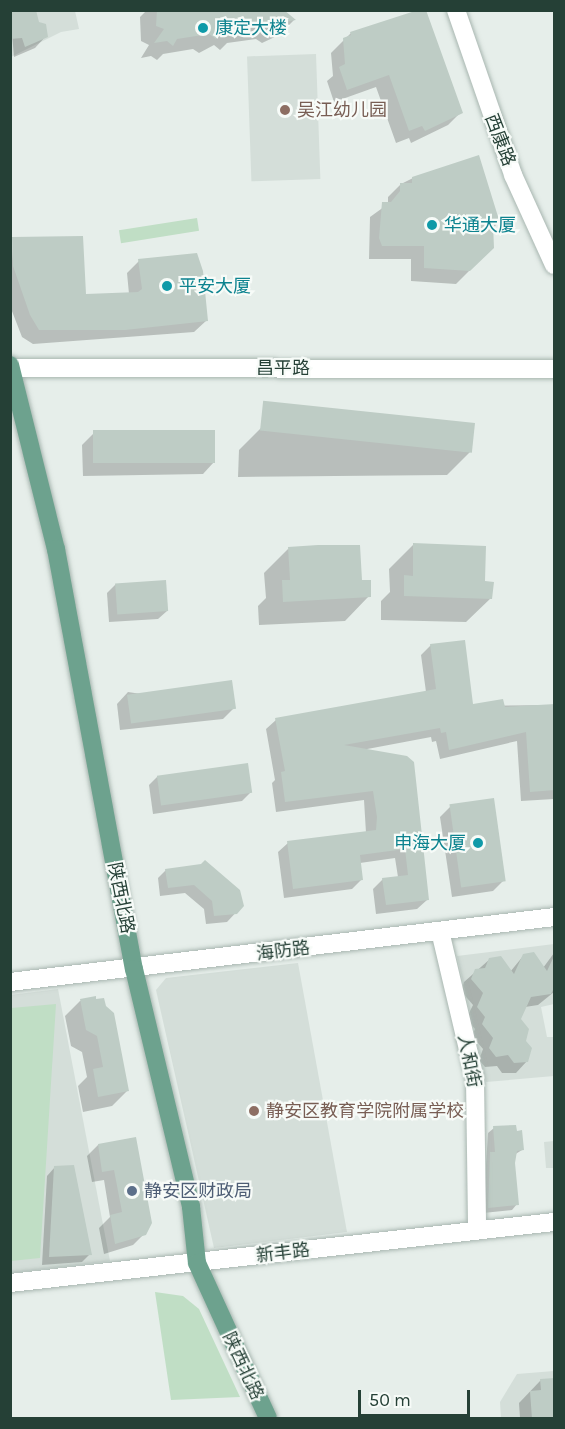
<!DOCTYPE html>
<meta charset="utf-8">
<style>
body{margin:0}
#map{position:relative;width:565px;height:1429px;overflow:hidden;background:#e6eeea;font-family:Karla,"Noto Sans SC",sans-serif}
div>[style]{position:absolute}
.built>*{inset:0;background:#d4ded9;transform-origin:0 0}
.green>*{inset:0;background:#c0dec5;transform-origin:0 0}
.shadow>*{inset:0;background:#0003}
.building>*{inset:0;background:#beccc5;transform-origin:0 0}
.roads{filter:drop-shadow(0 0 2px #a8b6b0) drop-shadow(0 0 2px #a8b6b0)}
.minor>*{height:18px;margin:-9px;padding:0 9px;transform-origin:9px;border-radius:9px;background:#fff}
.major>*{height:18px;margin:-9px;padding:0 9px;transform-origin:9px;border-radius:9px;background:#6da28e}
.dots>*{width:16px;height:16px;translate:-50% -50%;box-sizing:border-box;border:3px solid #f7fbf8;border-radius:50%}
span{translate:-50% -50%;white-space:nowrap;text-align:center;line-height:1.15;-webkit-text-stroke:4.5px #f7fbf8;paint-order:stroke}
.culture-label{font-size:18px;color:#0d838f}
.left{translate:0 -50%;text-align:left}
.right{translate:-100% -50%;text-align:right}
.education-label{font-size:18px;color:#785e54}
.street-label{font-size:18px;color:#254036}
.service-label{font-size:18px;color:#4e5e75}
.frame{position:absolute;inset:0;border:12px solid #254036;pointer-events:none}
.scale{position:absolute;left:358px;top:1390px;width:112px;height:27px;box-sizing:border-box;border:3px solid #254036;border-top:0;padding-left:8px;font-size:18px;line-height:21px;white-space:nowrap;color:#254036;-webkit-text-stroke:4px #f7fbf8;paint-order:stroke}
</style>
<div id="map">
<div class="built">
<div style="clip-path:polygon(11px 11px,75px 11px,79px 29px,61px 32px,11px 57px)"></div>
<div style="left:316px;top:54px;width:125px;height:69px;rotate:88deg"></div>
<div style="clip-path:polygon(554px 944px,554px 1004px,541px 1007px,547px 1037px,554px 1037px,554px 1076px,486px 1082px,457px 956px)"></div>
<div style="clip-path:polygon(298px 963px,347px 1232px,214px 1248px,156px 990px,166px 978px)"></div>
<div style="clip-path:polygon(58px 989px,110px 1261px,11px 1273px,10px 995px)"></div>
<div style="clip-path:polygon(554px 1141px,554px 1168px,546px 1168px,544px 1142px)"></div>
<div style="clip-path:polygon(554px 1371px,554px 1418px,501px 1418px,500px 1402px,517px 1374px)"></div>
</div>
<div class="green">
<div style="left:197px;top:218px;width:13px;height:79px;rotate:81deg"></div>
<div style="clip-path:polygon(56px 1004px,40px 1258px,11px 1261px,11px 1008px)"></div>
<div style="clip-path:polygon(155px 1292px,183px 1296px,199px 1309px,240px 1397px,171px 1400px)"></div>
</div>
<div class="shadow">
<div style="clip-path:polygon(10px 10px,38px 23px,46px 36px,35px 48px,14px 57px)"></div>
<div style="clip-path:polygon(147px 10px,282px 10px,294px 20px,279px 35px,262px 43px,256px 39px,227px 43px,220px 50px,214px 45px,199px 53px,193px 49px,163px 54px,157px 60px,151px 56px,141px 58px,149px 45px,141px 41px,140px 17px)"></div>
<div style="clip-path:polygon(351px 33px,461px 112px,448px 125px,411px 143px,409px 138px,396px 143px,376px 87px,334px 102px,327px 81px,333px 76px,331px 53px)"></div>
<div style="clip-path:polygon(413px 178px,498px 223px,492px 229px,492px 248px,456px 284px,411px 281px,411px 259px,369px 259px,370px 217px,388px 204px,388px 197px,401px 184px)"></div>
<div style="clip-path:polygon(13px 238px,85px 296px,129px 294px,127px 273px,139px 261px,207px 320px,194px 332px,33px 344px,22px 337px,10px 306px)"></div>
<div style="clip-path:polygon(262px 427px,470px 452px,447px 475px,238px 477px,239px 450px)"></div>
<div style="clip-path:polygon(93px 434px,214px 462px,203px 474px,83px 476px,82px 445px)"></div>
<div style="clip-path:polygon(414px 544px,483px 583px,491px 598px,466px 622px,381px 620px,381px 601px,390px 592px,389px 569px)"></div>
<div style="clip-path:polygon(288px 549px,361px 582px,369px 596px,345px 621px,259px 625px,258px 606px,266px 598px,264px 573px)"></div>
<div style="clip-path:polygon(116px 584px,167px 611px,158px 619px,109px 622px,107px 593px)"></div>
<div style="clip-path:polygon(431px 645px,472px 706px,554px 705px,554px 799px,521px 801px,517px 741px,440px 759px,436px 741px,432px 742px,431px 737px,362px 750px,406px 758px,427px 900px,417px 909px,376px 914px,373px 889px,383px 879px,398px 877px,395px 858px,360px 863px,362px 879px,352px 889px,284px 898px,278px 852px,288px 843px,366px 833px,364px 800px,276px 812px,272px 783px,275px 780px,266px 729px,276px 720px,426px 692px,421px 655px)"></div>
<div style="clip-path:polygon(128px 692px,234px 708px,223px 719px,120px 730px,117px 704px)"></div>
<div style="clip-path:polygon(157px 777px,250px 793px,242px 801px,153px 814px,149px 785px)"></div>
<div style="clip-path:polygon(451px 806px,504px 880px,493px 891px,452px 897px,440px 817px)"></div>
<div style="clip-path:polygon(166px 870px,242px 906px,227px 922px,206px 924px,204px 909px,185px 893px,160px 896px,158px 878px)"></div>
<div style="clip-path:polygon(554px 953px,554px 992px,538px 1005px,525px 1007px,519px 1019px,527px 1061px,516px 1073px,502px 1073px,497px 1066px,485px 1067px,479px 1060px,483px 1049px,472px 1036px,475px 1029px,466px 1019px,473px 1005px,461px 991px,464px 982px,490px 959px,510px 972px,524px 955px,543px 968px)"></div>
<div style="clip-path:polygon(95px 998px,127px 1091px,112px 1106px,83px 1112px,78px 1086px,87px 1077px,82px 1052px,71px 1046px,65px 1016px,80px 1001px)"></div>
<div style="clip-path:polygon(494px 1128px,522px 1150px,514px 1155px,517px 1204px,512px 1210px,483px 1213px,488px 1133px)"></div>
<div style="clip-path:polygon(134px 1138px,144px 1234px,133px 1245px,104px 1254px,99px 1228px,110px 1217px,104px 1180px,92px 1182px,87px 1156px,98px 1145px)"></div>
<div style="clip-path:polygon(55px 1167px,90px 1254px,82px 1262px,42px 1265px,47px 1176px)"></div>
<div style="clip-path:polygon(541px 1380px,554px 1418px,520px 1418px,519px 1403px)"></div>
</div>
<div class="building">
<div style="clip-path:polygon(10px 10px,36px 10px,39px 22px,46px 24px,48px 37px,25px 47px,22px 38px,10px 39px)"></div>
<div style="clip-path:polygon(157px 10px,284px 10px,296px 20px,283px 22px,279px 28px,273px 24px,241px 29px,237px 35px,230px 31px,220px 32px,216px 39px,209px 34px,177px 39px,173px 46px,167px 41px,154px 43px,164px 29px,156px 26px)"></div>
<div style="clip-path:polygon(418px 10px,426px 10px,463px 113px,425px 131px,422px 126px,409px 131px,389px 75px,347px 90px,339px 67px,345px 64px,343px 38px,351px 35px,350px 32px)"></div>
<div style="clip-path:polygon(479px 155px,500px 223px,493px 224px,494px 248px,470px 271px,424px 268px,424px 246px,382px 246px,379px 238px,382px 202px,391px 202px,400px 191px,400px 183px,412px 183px,412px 177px)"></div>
<div style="clip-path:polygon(83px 236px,86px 294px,138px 292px,142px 289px,138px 259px,197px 253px,203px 271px,208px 321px,125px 330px,39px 330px,30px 315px,13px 266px,12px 237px)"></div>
<div style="left:475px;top:423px;width:30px;height:213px;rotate:96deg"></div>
<div style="left:215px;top:430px;width:33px;height:122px;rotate:90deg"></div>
<div style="clip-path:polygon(413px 543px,486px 546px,485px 581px,494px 582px,492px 599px,404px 596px,404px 575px,413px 576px)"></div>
<div style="clip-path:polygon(318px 545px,360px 545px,362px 580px,371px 580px,371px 597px,283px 602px,282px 580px,290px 580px,288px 547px)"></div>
<div style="left:166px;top:580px;width:31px;height:51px;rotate:86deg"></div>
<div style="clip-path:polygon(465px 640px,473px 704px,503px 699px,505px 707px,555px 704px,555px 790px,530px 792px,526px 732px,449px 750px,446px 732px,441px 733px,440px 728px,344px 745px,407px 756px,414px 762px,429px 900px,386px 905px,382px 878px,408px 875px,405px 849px,360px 855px,363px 880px,293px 889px,287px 841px,376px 830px,377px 817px,373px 791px,285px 802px,281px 772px,285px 771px,275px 718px,436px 689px,430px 644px)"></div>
<div style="left:232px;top:680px;width:29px;height:106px;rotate:82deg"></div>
<div style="left:248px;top:763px;width:30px;height:92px;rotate:82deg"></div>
<div style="left:494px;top:798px;width:84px;height:45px;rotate:82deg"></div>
<div style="clip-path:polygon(205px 860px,240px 890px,244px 906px,237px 914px,214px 916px,212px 901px,194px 885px,168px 888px,165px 869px,201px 864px)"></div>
<div style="clip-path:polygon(534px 952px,547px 971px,555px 954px,555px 986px,551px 994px,531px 997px,521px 1019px,529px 1029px,526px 1041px,532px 1048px,528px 1062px,514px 1063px,508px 1055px,496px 1057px,489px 1048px,493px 1038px,482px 1024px,485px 1017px,477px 1007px,483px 993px,471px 979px,475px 969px,485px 968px,489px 958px,501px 956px,514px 974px,523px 954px)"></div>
<div style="clip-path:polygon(96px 996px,96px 999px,104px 998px,106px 1006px,114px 1013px,129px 1091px,98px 1097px,93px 1069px,103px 1067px,97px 1036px,86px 1030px,80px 999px)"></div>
<div style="clip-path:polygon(516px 1125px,517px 1131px,522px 1130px,524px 1150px,517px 1151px,515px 1163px,519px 1205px,488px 1208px,490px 1152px,495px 1152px,493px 1126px)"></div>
<div style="clip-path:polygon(136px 1137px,152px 1223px,146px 1235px,115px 1244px,110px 1215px,122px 1212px,114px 1170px,102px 1172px,98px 1144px)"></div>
<div style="clip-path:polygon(74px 1165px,92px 1255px,49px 1257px,54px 1166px)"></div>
<div style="clip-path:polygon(555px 1378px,555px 1419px,532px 1419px,530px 1391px,541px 1390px,540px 1379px)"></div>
</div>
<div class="roads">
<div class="minor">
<div style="left:456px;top:10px;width:175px;rotate:70.9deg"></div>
<div style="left:513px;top:175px;width:99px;rotate:65.5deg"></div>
<div style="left:10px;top:368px;width:544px;rotate:0.11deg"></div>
<div style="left:440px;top:931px;width:152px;rotate:76.7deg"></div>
<div style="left:475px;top:1079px;width:151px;rotate:89.2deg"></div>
<div style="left:10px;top:982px;width:548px;rotate:-6.81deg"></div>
<div style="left:10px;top:1283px;width:547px;rotate:-6.4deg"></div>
</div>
<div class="major">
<div style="left:10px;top:365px;width:190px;rotate:76deg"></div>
<div style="left:56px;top:549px;width:427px;rotate:79.5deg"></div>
<div style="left:134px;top:969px;width:245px;rotate:76.5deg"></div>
<div style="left:191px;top:1207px;width:56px;rotate:83.9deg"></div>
<div style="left:197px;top:1263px;width:170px;rotate:65.4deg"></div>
</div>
</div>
<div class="dots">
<div style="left:203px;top:28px;background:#0f9aa8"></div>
<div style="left:285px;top:110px;background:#8d6e63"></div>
<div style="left:432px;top:225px;background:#0f9aa8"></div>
<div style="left:167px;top:286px;background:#0f9aa8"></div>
<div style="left:478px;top:843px;background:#0f9aa8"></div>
<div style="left:254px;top:1111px;background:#8d6e63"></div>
<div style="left:132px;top:1191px;background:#5c6f8a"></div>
</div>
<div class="culture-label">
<span class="left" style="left:215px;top:28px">康定大楼</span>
<span class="left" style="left:444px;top:225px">华通大厦</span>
<span class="left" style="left:179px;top:286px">平安大厦</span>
<span class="right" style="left:466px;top:843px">申海大厦</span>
</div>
<div class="education-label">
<span class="left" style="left:297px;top:110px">吴江幼儿园</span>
<span class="left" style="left:266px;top:1111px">静安区教育学院附属学校</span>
</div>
<div class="street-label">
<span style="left:500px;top:140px;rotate:69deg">西康路</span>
<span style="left:283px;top:368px">昌平路</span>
<span style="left:121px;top:898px;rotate:79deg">陕西北路</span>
<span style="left:283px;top:951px;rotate:-7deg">海防路</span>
<span style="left:469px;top:1061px;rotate:79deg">人和街</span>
<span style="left:283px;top:1253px;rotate:-7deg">新丰路</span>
<span style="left:243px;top:1366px;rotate:65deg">陕西北路</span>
</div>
<div class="service-label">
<span class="left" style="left:144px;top:1191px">静安区财政局</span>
</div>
<div class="frame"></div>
<div class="scale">50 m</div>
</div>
